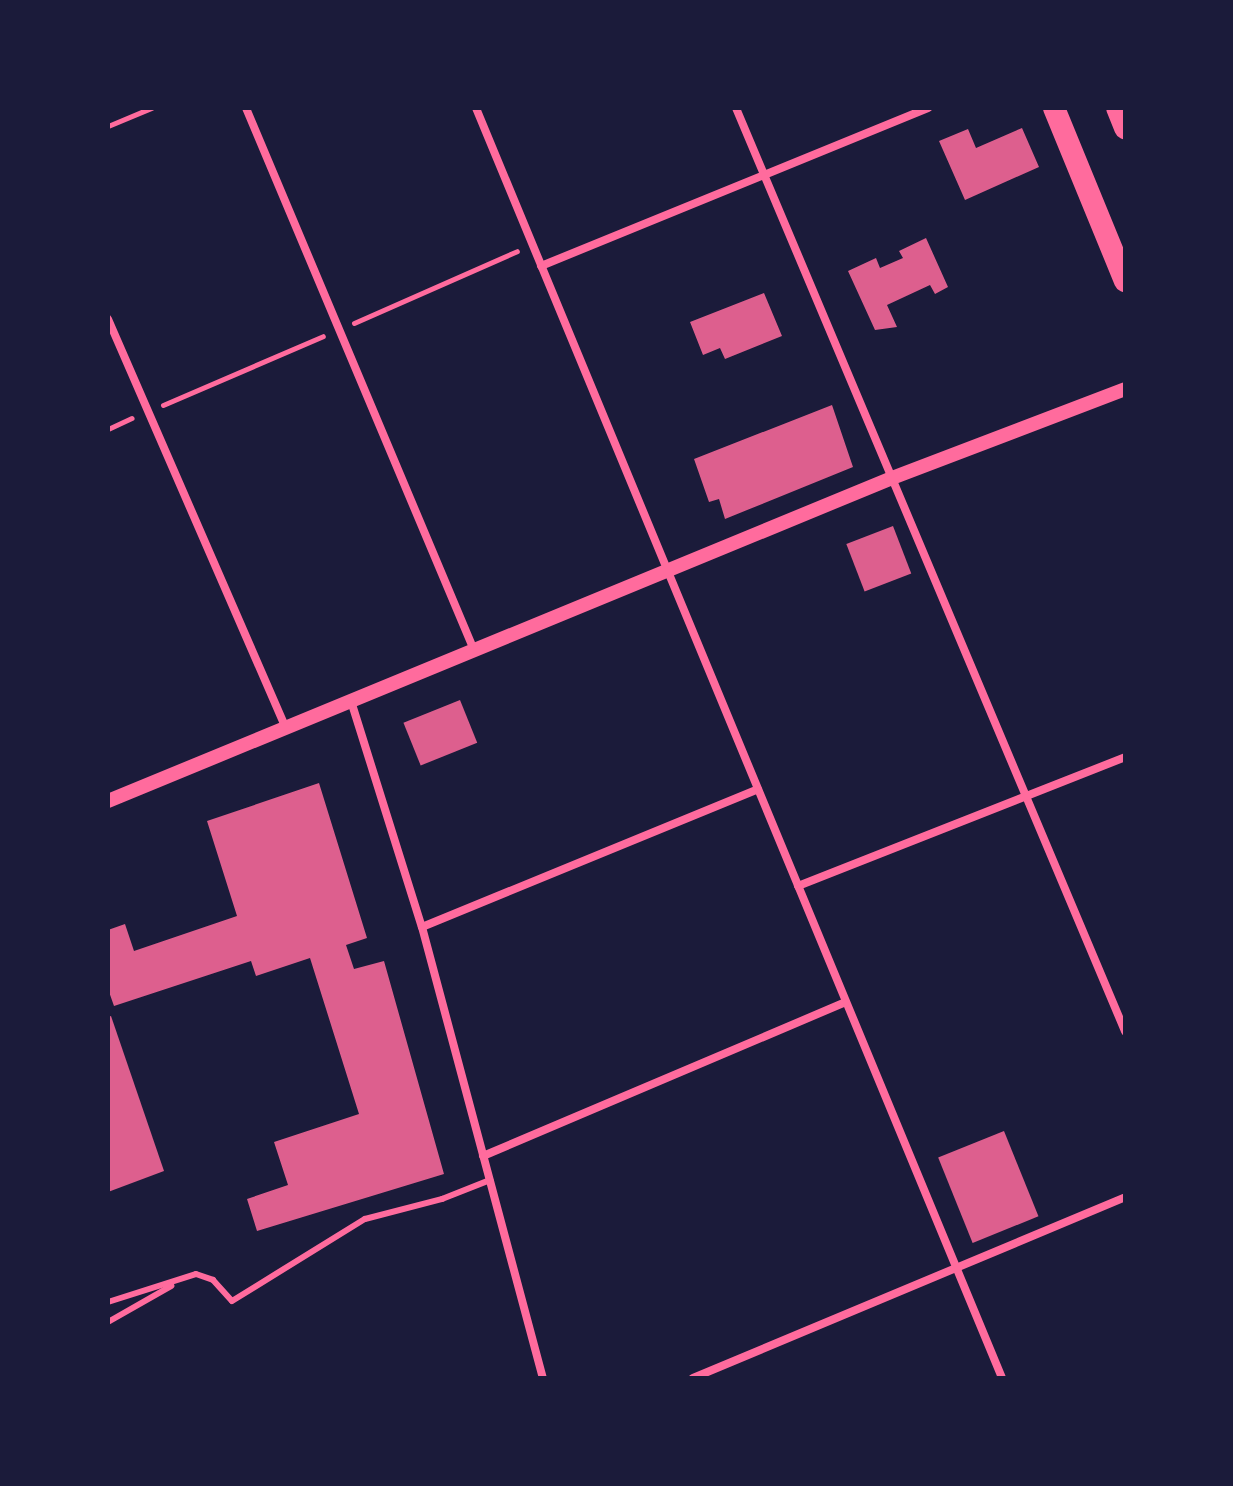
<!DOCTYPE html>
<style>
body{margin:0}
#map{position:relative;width:1233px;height:1486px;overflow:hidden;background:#1b1b3a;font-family:"Playfair Display",serif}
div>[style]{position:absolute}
.building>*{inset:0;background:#dd5f8e;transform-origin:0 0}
.path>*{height:5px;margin:-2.5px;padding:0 2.5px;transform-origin:2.5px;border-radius:2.5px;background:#ff6b9d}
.service>*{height:6px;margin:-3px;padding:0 3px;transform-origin:3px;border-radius:3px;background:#ff6b9d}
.minor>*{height:8px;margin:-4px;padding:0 4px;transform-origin:4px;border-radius:4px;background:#ff6b9d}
.tertiary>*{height:14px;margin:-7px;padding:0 7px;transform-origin:7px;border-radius:7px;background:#ff6b9d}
.trunk>*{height:22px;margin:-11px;padding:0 11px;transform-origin:11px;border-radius:11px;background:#ff6b9d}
span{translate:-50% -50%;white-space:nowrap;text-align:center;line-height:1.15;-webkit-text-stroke:8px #1b1b3a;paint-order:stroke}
.frame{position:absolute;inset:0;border:110px solid #1b1b3a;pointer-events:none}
</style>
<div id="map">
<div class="building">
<div style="clip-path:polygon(1022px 128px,1039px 167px,965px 200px,939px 141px,968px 129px,976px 148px)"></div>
<div style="clip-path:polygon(926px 238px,948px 287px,935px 294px,930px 285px,887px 305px,897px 327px,875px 330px,848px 271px,876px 258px,880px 268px,903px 258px,899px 251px)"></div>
<div style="clip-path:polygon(764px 293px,782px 336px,725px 359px,720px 348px,703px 355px,690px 322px)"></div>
<div style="clip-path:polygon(832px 405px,853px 467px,725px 519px,719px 499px,709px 502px,694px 459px)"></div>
<div style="left:893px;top:526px;width:51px;height:50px;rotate:69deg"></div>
<div style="left:460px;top:700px;width:46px;height:61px;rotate:68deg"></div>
<div style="clip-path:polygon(319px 783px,367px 938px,346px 945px,354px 969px,384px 961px,444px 1174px,257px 1231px,247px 1199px,288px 1185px,274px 1142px,359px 1114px,310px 958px,256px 976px,251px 961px,114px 1006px,108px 989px,108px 930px,125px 924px,134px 951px,237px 916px,207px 821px)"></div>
<div style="clip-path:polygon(111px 1016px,164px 1171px,108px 1192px,108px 1017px)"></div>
<div style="left:1004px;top:1131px;width:92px;height:71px;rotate:68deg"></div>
</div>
<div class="path">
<div style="left:108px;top:126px;width:47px;rotate:-22.7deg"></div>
<div style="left:354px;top:323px;width:178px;rotate:-23.8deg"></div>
<div style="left:163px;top:405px;width:174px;rotate:-23.3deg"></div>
<div style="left:108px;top:429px;width:26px;rotate:-25deg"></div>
</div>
<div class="service">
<div style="left:108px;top:1302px;width:92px;rotate:-17.7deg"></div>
<div style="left:196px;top:1274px;width:18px;rotate:19deg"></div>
<div style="left:213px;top:1280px;width:28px;rotate:48deg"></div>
<div style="left:232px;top:1301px;width:156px;rotate:-31.7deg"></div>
<div style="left:365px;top:1219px;width:80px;rotate:-14.6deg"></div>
<div style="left:442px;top:1199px;width:52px;rotate:-21.6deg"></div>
<div style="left:108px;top:1322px;width:73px;rotate:-29.7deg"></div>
</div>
<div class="minor">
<div style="left:246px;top:108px;width:588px;rotate:67.19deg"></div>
<div style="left:476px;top:108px;width:1375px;rotate:67.5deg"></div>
<div style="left:736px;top:108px;width:1002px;rotate:67.15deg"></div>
<div style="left:541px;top:266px;width:418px;rotate:-22.2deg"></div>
<div style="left:108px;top:319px;width:445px;rotate:66.5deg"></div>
<div style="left:351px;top:701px;width:237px;rotate:72.6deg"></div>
<div style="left:422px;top:927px;width:467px;rotate:75deg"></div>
<div style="left:798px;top:886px;width:352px;rotate:-21.5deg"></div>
<div style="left:422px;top:927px;width:363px;rotate:-22.3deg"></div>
<div style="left:483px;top:1156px;width:394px;rotate:-23deg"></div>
<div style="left:693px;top:1378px;width:468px;rotate:-22.7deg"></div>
</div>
<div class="tertiary">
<div style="left:108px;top:801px;width:848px;rotate:-22.39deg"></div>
<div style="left:892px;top:478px;width:249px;rotate:-20.9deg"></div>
</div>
<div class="trunk">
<div style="left:1054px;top:108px;width:187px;rotate:67.7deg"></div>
<div style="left:1117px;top:108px;width:22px;rotate:68deg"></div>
</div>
<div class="frame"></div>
</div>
